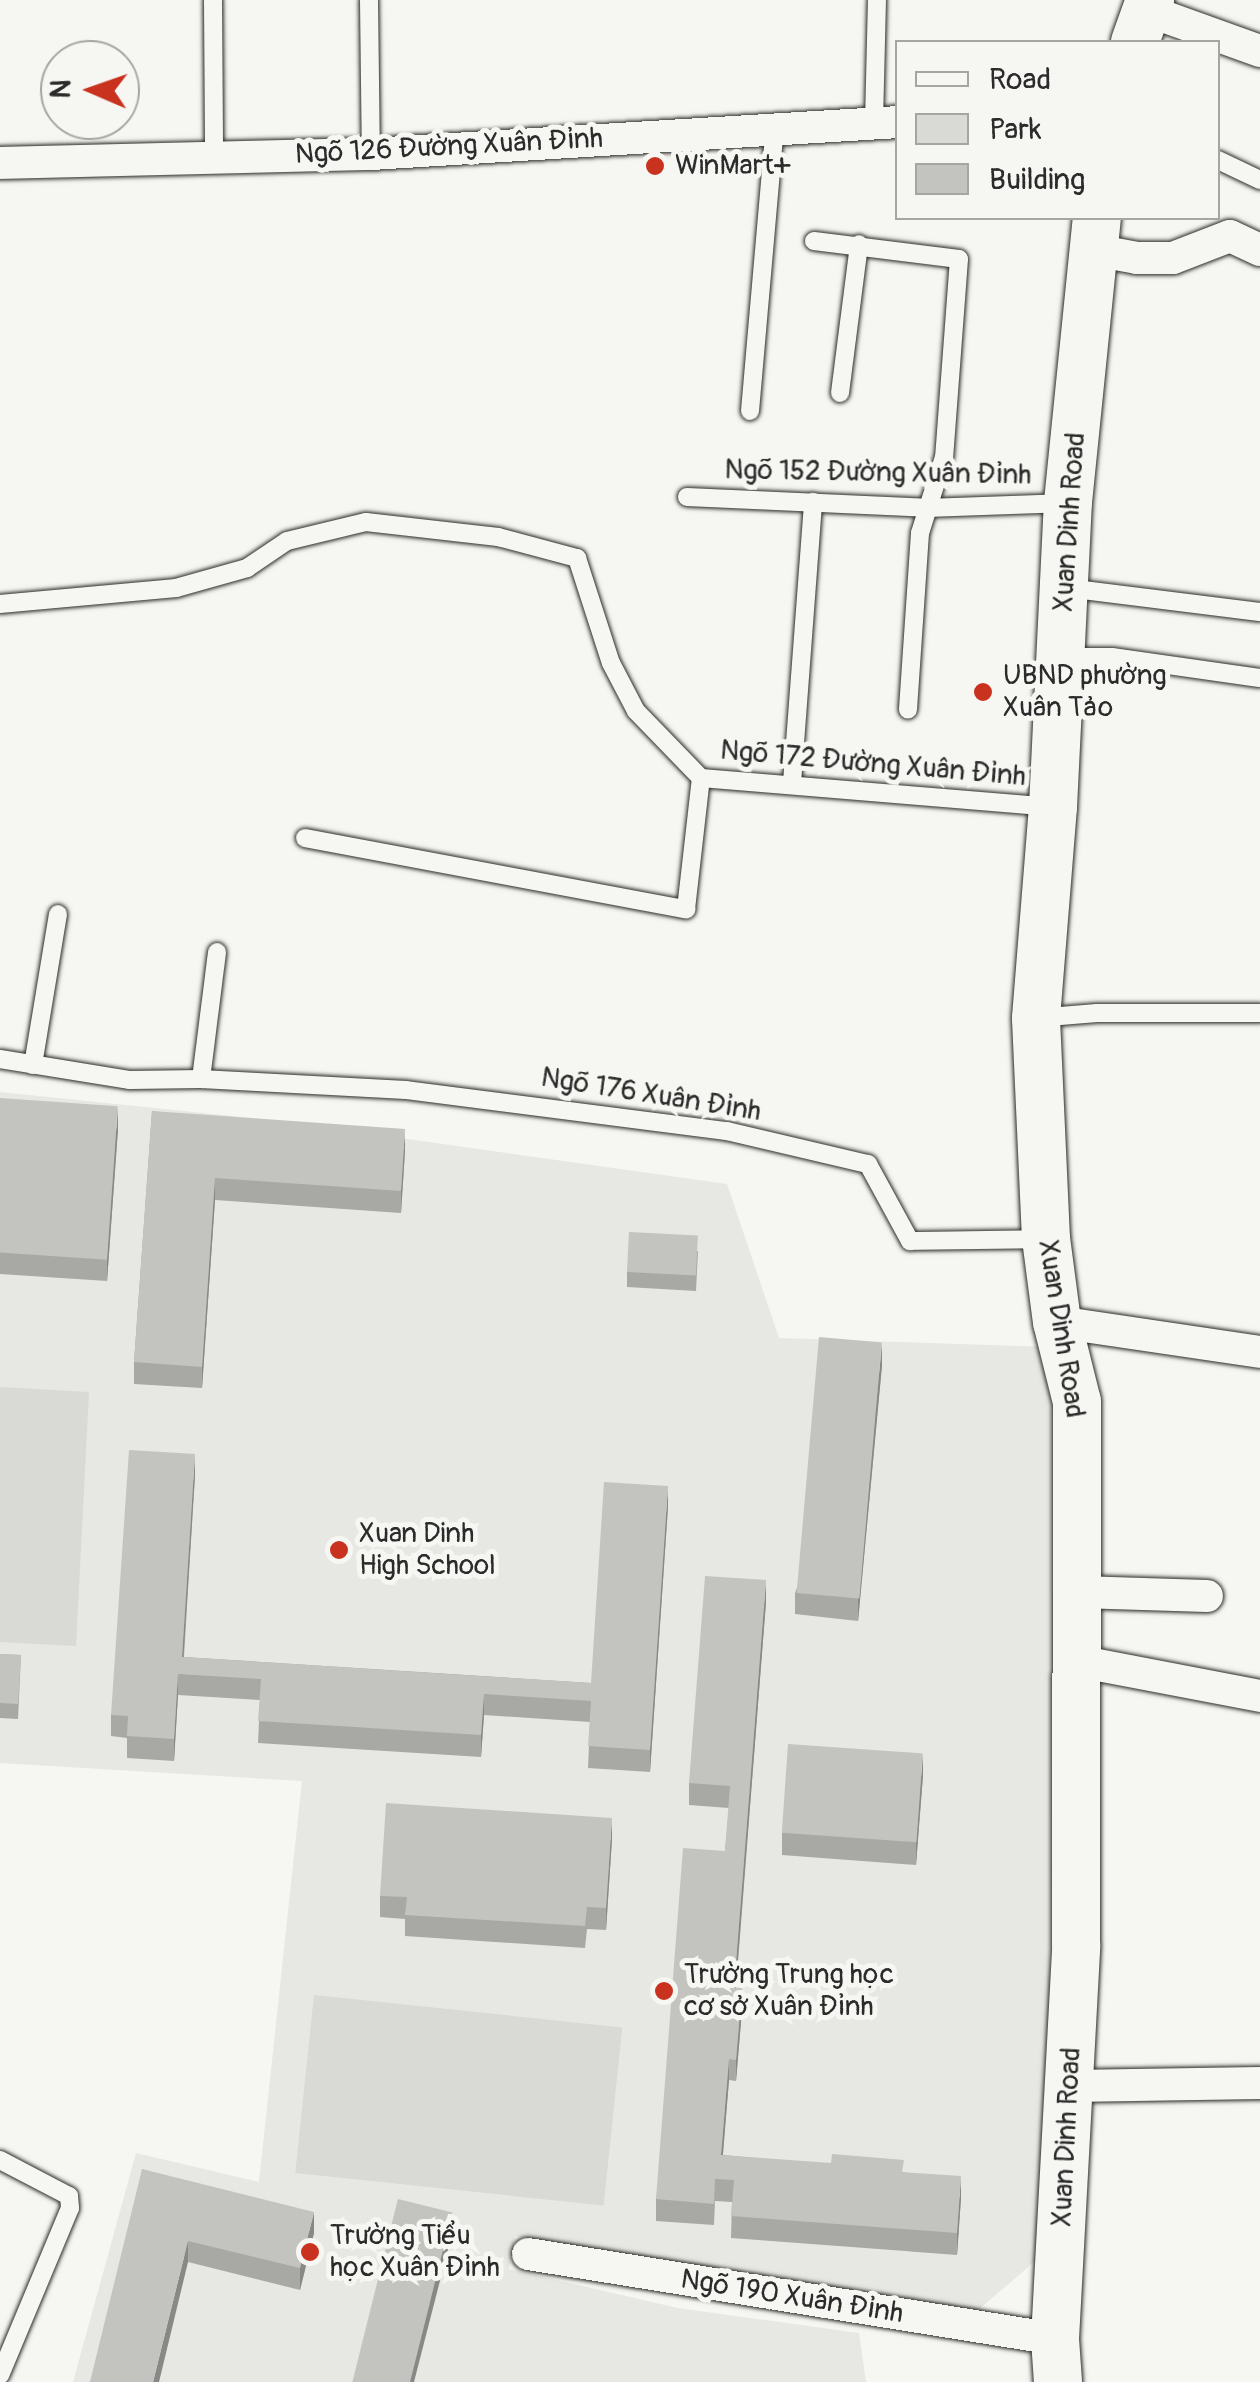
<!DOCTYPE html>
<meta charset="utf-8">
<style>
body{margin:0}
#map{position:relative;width:1260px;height:2382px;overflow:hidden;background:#f6f6f2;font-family:Pangolin,sans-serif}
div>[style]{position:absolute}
.built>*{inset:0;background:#e7e7e3}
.green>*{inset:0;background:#d9d9d5;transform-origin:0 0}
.roads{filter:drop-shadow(0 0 2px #2b2b2b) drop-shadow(0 0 2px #2b2b2b)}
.lane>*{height:18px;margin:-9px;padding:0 9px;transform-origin:9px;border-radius:9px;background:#f6f6f2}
.street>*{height:32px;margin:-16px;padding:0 16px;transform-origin:16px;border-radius:16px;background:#f6f6f2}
.secondary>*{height:48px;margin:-24px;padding:0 24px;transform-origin:24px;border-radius:24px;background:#f6f6f2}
.wall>*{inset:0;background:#a8a8a5}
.shaded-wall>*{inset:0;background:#888886}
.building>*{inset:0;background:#c3c3c0;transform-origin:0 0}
.dots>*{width:28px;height:28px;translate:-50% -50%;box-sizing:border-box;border:5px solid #f6f6f2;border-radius:50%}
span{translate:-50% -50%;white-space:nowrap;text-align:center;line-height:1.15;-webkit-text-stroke:10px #f6f6f2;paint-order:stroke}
.street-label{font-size:28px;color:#2b2b2b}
.poi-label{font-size:28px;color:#2b2b2b}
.left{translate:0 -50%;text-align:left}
.legend{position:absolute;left:895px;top:40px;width:325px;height:180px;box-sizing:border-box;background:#f6f6f2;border:2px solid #a5a5a2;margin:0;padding:12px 18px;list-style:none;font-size:30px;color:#2b2b2b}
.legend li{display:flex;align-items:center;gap:20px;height:50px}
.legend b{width:50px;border:2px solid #a5a5a2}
.north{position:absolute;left:40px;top:40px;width:100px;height:100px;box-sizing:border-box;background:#f6f6f2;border:2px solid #a5a5a2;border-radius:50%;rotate:272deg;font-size:28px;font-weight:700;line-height:40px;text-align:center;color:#2b2b2b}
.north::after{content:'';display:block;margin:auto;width:35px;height:45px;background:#c8321e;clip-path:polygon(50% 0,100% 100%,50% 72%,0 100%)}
</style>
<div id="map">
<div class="built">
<div style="clip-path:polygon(0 1092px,280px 1121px,727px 1184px,779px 1338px,1051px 1347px,1049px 2249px,977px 2311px,515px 2236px,509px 2269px,678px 2308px,859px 2333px,866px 2382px,73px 2382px,136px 2153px,259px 2182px,302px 1781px,0 1763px)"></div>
</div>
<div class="green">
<div style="clip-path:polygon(0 1387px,89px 1392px,76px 1646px,0 1642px)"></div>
<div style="left:314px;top:1995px;width:310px;height:179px;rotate:6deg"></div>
</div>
<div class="roads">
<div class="lane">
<div style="left:213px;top:0;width:157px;rotate:89.6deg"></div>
<div style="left:369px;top:0;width:154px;rotate:89.3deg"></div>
<div style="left:874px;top:122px;width:122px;rotate:-88.6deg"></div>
<div style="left:1218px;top:160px;width:47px;rotate:25.5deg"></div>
<div style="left:814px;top:241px;width:146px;rotate:7.1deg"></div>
<div style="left:959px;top:259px;width:199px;rotate:94.3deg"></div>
<div style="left:944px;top:457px;width:80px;rotate:107.5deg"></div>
<div style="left:920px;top:533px;width:177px;rotate:93.9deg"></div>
<div style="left:840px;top:393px;width:150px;rotate:-82.7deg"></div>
<div style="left:750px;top:411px;width:284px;rotate:-85deg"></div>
<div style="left:687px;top:497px;width:239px;rotate:2.6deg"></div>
<div style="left:926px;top:508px;width:142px;rotate:-2deg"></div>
<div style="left:1067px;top:588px;width:194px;rotate:7.1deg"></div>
<div style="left:0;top:604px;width:177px;rotate:-5.2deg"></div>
<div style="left:176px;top:588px;width:74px;rotate:-15.7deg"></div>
<div style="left:247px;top:568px;width:48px;rotate:-34deg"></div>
<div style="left:287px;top:541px;width:81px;rotate:-13.5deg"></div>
<div style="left:366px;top:522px;width:133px;rotate:6.5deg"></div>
<div style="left:498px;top:537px;width:82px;rotate:14.9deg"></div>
<div style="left:577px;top:558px;width:110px;rotate:72.1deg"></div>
<div style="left:611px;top:663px;width:54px;rotate:62.5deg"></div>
<div style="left:636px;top:711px;width:93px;rotate:45.9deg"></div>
<div style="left:701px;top:778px;width:353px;rotate:4.7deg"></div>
<div style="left:1061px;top:657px;width:51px"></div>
<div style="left:1112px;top:657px;width:149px;rotate:8.1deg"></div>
<div style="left:792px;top:783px;width:282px;rotate:-85.7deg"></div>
<div style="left:305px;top:838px;width:388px;rotate:10.6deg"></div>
<div style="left:686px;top:909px;width:132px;rotate:-83.5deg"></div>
<div style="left:1036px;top:1018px;width:61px;rotate:-4.7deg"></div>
<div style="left:1097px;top:1013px;width:163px"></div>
<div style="left:0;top:1059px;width:132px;rotate:9.2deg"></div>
<div style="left:130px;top:1080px;width:71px;rotate:-0.8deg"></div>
<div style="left:201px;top:1079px;width:205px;rotate:3.1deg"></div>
<div style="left:406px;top:1090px;width:324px;rotate:7.3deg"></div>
<div style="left:727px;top:1131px;width:145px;rotate:13.2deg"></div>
<div style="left:868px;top:1164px;width:88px;rotate:61.4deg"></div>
<div style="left:910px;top:1241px;width:135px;rotate:-0.8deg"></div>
<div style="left:33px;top:1065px;width:153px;rotate:-80.6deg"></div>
<div style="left:201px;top:1079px;width:128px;rotate:-82.8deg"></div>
<div style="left:0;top:2160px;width:78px;rotate:27.6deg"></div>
<div style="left:69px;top:2196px;width:12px;rotate:85deg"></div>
<div style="left:70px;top:2208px;width:181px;rotate:112.7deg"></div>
</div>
<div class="street">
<div style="left:1146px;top:10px;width:121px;rotate:19.8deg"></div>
<div style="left:0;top:163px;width:371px;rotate:-1.4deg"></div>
<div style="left:371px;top:154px;width:528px;rotate:-3.47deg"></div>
<div style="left:1094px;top:250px;width:44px;rotate:10.5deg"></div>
<div style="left:1137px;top:258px;width:36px"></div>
<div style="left:1173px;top:258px;width:61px;rotate:-21.1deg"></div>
<div style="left:1230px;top:236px;width:33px;rotate:25deg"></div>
<div style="left:1057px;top:1322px;width:205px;rotate:8.4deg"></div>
<div style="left:1079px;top:1592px;width:128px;rotate:1.8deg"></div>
<div style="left:1077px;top:1661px;width:186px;rotate:10.8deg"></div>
<div style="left:1071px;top:2086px;width:189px;rotate:-0.9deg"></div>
<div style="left:528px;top:2254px;width:534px;rotate:9.16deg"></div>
</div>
<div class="secondary">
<div style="left:1135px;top:42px;width:45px;rotate:-70.3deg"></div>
<div style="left:1058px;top:2382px;width:43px;rotate:-94deg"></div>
<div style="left:1055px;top:2339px;width:395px;rotate:-86.9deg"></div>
<div style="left:1076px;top:1945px;width:543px;rotate:-89.89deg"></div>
<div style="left:1077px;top:1402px;width:82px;rotate:-104deg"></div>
<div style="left:1057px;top:1322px;width:84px;rotate:-97.5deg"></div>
<div style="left:1046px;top:1239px;width:221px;rotate:-92.6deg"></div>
<div style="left:1036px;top:1018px;width:212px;rotate:-85.4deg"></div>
<div style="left:1053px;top:807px;width:305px;rotate:-87.2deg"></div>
<div style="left:1068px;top:502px;width:285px;rotate:-84.2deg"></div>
</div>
</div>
<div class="wall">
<div style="clip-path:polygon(0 1098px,118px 1129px,107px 1281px,0 1274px)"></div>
<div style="clip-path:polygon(152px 1111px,405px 1150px,401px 1213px,215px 1200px,202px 1388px,134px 1384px,134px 1362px)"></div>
<div style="clip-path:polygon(698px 1251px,696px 1291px,627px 1287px,627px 1272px)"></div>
<div style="clip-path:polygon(882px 1365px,858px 1621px,795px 1614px,795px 1593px)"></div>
<div style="clip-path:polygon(195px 1475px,184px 1657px,591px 1683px,668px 1507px,650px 1772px,588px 1768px,590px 1722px,484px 1715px,481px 1757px,258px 1743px,260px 1700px,178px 1695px,174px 1761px,127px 1758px,127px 1738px,111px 1736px,111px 1715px)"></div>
<div style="clip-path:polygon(766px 1602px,736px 1988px,742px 2010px,736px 2081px,729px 2080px,723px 2155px,904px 2172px,961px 2198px,957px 2255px,731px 2238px,732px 2202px,715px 2201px,714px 2225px,656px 2221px,656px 2199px,725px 1851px,729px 1808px,689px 1805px,689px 1783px)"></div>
<div style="clip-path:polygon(0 1654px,21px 1655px,18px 1719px,0 1718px)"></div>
<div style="clip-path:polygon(923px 1775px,916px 1865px,782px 1855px,782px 1833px)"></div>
<div style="clip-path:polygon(612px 1839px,606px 1930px,587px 1929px,585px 1948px,405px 1936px,405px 1919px,380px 1917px,380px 1896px)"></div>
<div style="clip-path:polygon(142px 2169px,314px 2233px,300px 2290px,188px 2262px)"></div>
</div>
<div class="shaded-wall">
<div style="clip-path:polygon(118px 1107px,118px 1129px,107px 1281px,107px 1260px)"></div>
<div style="clip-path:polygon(405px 1129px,405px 1150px,401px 1213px,401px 1191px)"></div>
<div style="clip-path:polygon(215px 1178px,215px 1200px,202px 1388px,202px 1367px)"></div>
<div style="clip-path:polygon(882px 1343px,882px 1365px,858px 1621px,858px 1599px)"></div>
<div style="clip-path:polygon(195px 1454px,195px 1475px,182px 1679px,182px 1657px)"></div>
<div style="clip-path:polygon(668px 1486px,668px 1507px,650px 1772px,650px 1750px)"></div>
<div style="clip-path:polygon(766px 1580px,766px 1602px,734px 2009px,734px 1988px)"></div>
<div style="clip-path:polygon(178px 1674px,178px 1695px,174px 1761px,174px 1739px)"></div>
<div style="clip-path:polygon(484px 1694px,484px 1715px,481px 1757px,481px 1735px)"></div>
<div style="clip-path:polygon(923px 1754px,923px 1775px,916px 1865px,916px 1843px)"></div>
<div style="clip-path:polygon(612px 1818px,612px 1839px,606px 1930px,606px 1908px)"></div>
<div style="clip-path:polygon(742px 1988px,742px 2010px,736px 2081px,736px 2060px)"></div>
<div style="clip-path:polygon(729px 2059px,729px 2080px,721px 2176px,721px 2155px)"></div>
<div style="clip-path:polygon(961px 2176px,961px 2198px,957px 2255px,957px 2233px)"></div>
<div style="clip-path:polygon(314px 2212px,314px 2233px,300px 2290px,300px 2268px)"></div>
<div style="clip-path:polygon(452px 2212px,452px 2234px,414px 2382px,409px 2382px)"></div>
<div style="clip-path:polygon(188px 2241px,188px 2262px,159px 2382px,153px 2382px)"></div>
</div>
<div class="building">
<div style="left:0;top:1098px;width:118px;height:154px;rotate:4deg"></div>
<div style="clip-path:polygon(152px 1111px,405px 1129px,401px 1191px,215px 1178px,202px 1367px,134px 1362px)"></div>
<div style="left:629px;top:1232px;width:69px;height:40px;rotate:3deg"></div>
<div style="left:819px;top:1337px;width:63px;height:257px;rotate:5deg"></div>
<div style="clip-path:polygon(129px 1450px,195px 1454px,182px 1657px,591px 1683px,604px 1482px,668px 1486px,650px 1750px,588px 1746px,591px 1701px,484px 1694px,481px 1735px,258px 1721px,261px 1679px,178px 1674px,174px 1739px,127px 1736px,128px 1716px,111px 1715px)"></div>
<div style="clip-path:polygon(705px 1576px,766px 1580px,734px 1988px,742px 1988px,736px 2060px,729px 2059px,721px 2155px,831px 2163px,832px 2154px,904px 2160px,902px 2172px,961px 2176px,957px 2233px,731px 2216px,734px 2180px,715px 2179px,714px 2204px,656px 2199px,683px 1848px,725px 1851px,730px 1786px,689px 1783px)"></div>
<div style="clip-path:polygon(0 1654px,21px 1655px,18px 1704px,0 1703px)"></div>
<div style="left:788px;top:1744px;width:135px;height:89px;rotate:4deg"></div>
<div style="clip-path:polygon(386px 1803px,612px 1818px,606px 1908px,587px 1907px,585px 1926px,405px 1915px,407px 1897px,380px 1896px)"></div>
<div style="clip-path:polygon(142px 2169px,314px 2212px,300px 2268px,188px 2241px,153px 2382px,90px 2382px)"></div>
<div style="left:398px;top:2199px;width:56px;height:189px;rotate:14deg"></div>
</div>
<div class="dots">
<div style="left:655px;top:166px;background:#c8321e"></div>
<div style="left:983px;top:692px;background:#c8321e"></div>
<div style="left:339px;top:1550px;background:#c8321e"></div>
<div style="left:664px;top:1991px;background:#c8321e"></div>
<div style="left:310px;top:2252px;background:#c8321e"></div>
</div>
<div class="street-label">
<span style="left:449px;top:147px;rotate:-3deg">Ngõ 126 Đường Xuân Đỉnh</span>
<span style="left:878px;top:473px;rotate:1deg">Ngõ 152 Đường Xuân Đỉnh</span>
<span style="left:1070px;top:522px;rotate:-86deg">Xuan Dinh Road</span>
<span style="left:873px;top:764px;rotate:5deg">Ngõ 172 Đường Xuân Đỉnh</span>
<span style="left:651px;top:1095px;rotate:9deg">Ngõ 176 Xuân Đỉnh</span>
<span style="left:1061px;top:1329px;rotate:81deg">Xuan Dinh Road</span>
<span style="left:1067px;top:2137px;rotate:-87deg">Xuan Dinh Road</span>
<span style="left:792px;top:2297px;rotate:9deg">Ngõ 190 Xuân Đỉnh</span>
</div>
<div class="poi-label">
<span class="left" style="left:675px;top:166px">WinMart+</span>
<span class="left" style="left:1003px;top:692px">UBND phường<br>Xuân Tảo</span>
<span class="left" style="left:359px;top:1550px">Xuan Dinh<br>High School</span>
<span class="left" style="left:684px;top:1991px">Trường Trung học<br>cơ sở Xuân Đỉnh</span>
<span class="left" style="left:330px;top:2252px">Trường Tiểu<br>học Xuân Đỉnh</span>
</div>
<ul class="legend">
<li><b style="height:12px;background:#f6f6f2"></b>Road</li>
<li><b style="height:28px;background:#d9d9d5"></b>Park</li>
<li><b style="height:28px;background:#c3c3c0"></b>Building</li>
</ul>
<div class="north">N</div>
</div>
